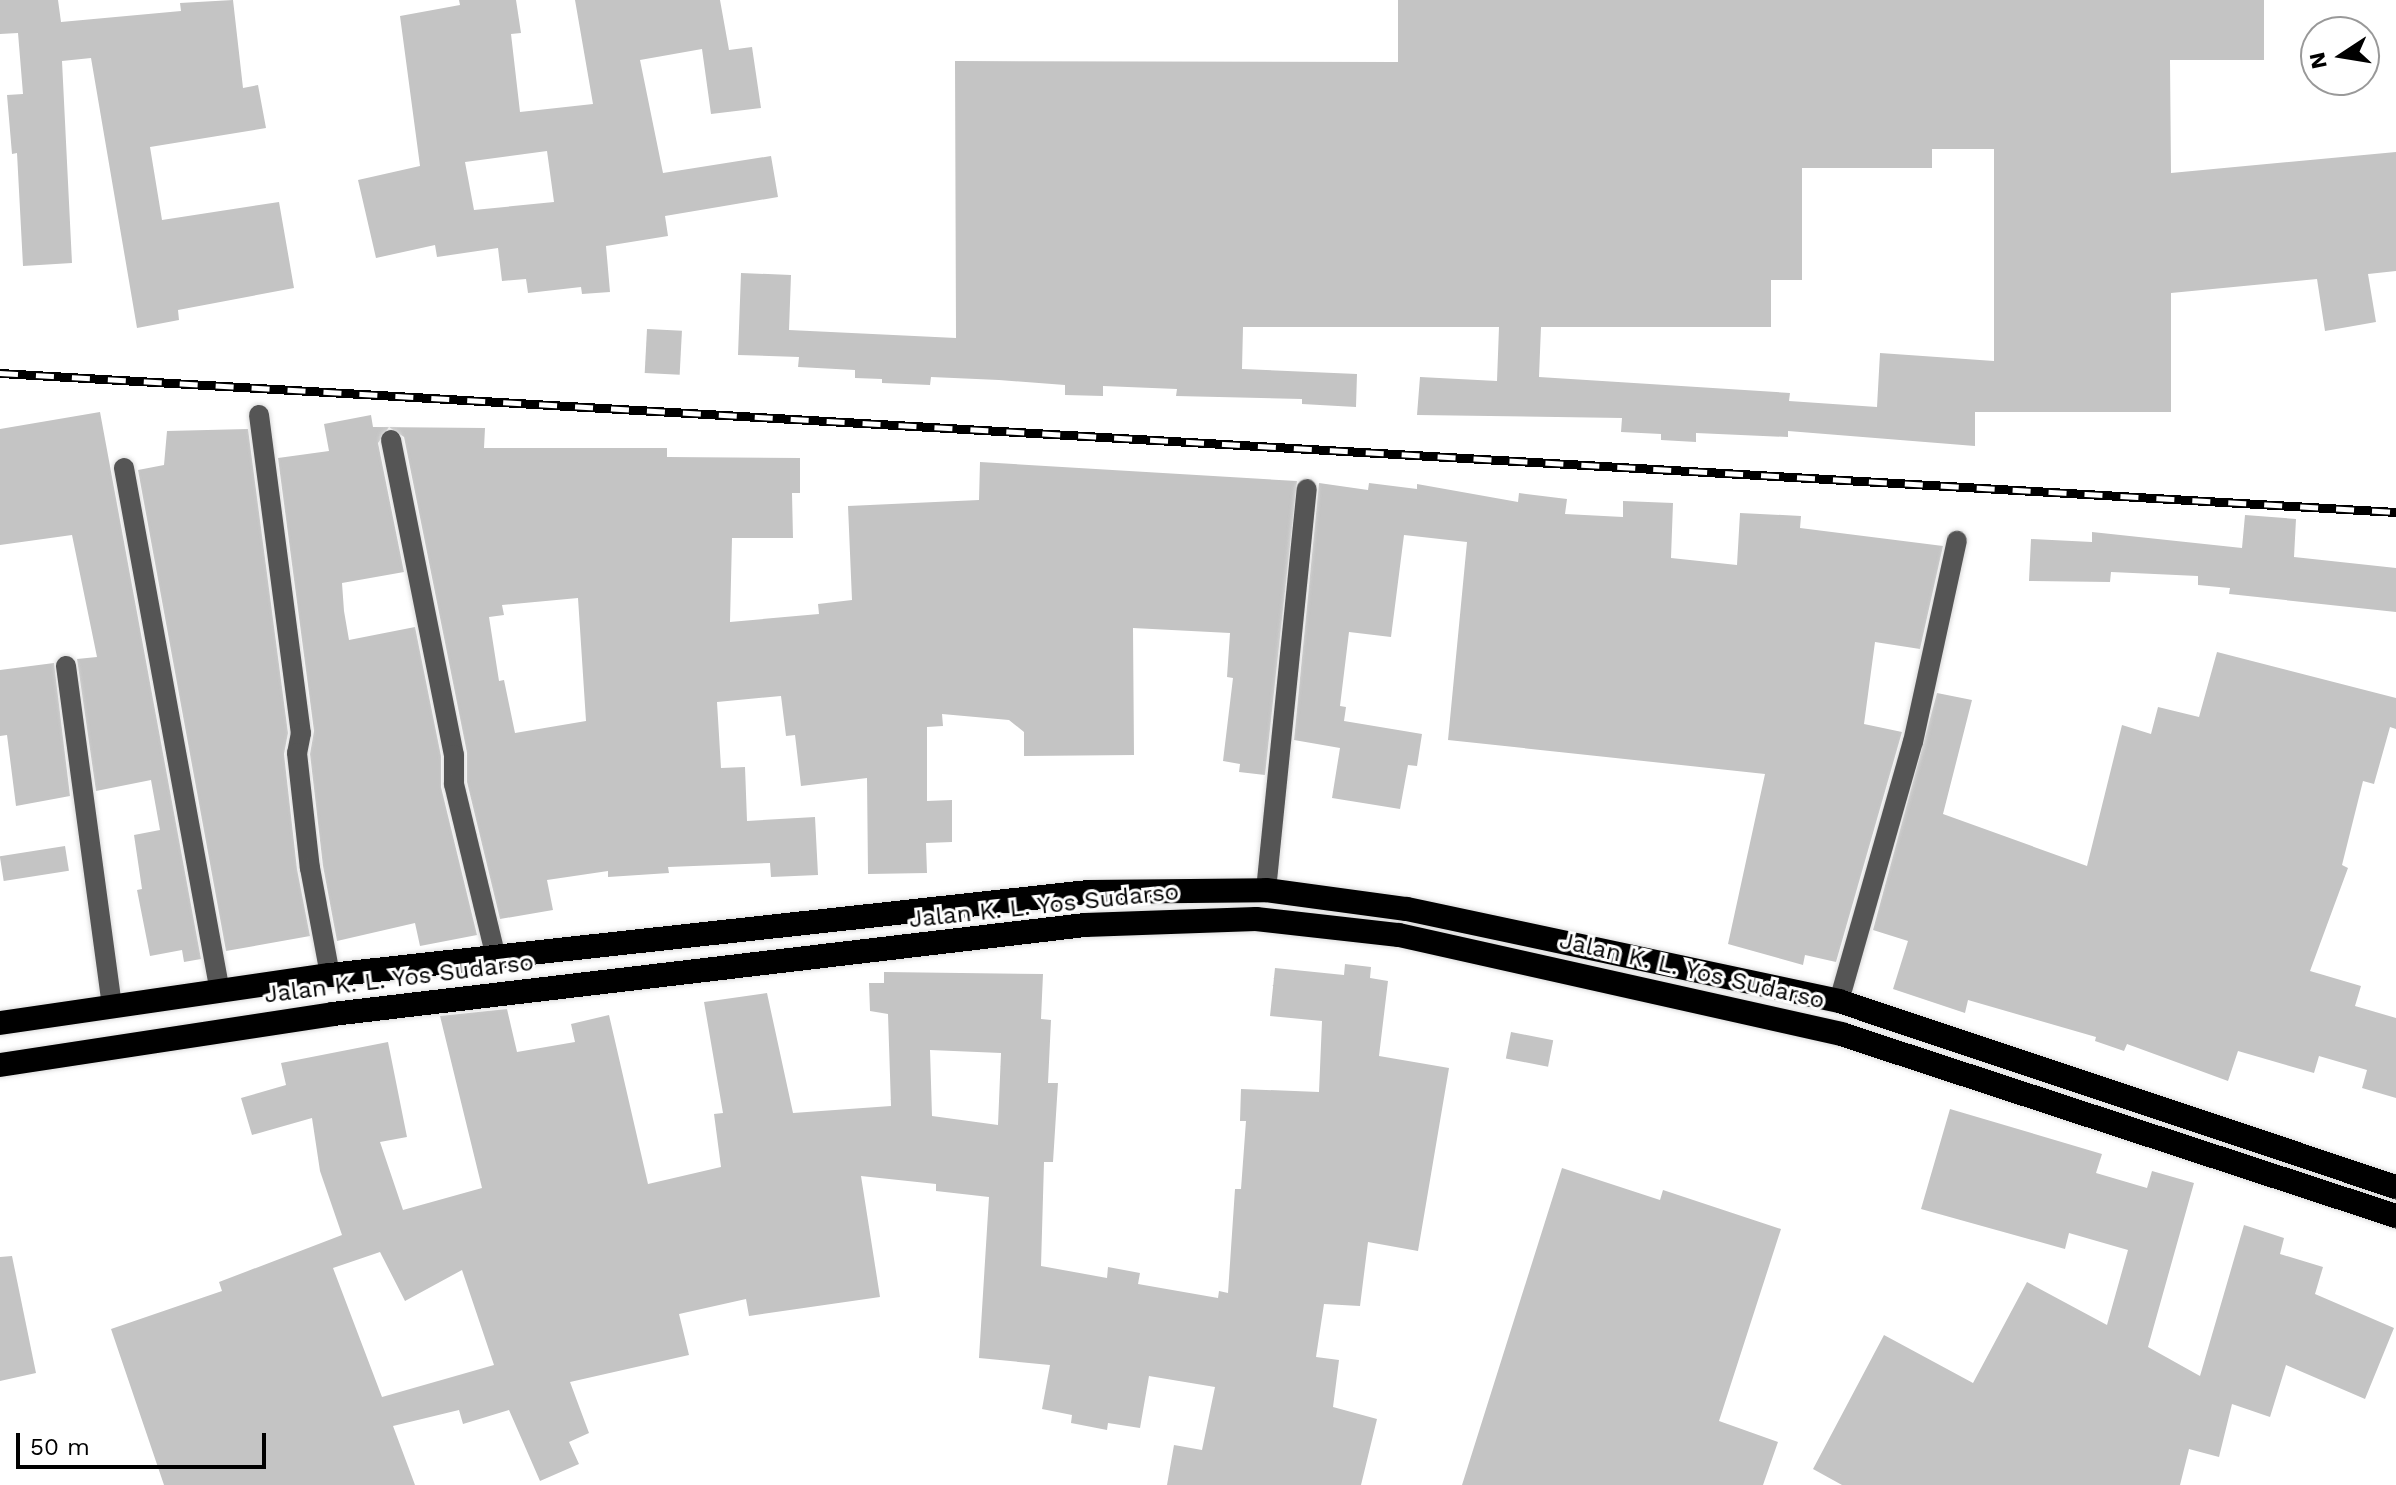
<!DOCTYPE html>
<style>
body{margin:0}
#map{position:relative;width:2396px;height:1485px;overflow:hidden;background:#fff;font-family:"Work Sans",sans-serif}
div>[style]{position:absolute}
.building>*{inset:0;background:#c4c4c4;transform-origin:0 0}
.roads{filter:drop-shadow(0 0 2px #dbdbdb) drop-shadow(0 0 2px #dbdbdb)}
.minor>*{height:20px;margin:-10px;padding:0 10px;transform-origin:10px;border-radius:10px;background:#555}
.highway>*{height:24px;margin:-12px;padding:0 12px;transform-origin:12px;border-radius:12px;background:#000}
.rail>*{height:9px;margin-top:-4.5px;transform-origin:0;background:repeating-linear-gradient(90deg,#fff 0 18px,#000 0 36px);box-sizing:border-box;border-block:2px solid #000}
span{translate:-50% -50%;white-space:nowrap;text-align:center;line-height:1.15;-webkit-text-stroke:6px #fff;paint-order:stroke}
.street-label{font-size:24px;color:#000}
.north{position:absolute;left:2300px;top:16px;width:80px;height:80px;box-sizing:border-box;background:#fff;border:2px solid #999;border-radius:50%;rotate:258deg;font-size:22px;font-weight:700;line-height:32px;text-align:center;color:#000}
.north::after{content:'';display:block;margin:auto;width:28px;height:36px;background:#000;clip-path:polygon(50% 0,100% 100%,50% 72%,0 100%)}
.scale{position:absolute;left:16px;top:1433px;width:250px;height:36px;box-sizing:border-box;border:4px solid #000;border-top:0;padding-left:10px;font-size:24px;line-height:28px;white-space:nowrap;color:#000;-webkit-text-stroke:6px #fff;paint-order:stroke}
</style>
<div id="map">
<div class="building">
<div style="clip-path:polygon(0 0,58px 0,61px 22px,181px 11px,180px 3px,233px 0,243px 88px,258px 85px,266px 128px,150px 147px,162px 220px,279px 202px,294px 288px,178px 310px,179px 320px,137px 328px,91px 58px,62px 61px,72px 263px,23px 266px,17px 153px,12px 154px,7px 95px,23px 94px,18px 33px,0 34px)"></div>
<div style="clip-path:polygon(evenodd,459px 0,516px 0,521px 33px,511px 34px,520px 112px,593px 104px,575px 0,720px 0,729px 50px,752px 47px,761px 108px,711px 114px,702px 49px,640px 60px,663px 173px,771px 156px,778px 197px,665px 216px,668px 236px,606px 246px,610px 292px,582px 294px,581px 287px,528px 293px,526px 279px,502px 281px,498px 248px,437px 257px,435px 245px,376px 258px,358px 180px,420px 166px,400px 16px,460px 5px,459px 0,547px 151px,554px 202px,474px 210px,465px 162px,547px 151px)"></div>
<div style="clip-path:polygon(evenodd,1398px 0,2264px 0,2264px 60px,2170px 60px,2171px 173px,2396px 152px,2396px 271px,2368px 274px,2376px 322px,2325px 331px,2317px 279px,2171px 293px,2171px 412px,1975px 412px,1975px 446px,1788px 431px,1788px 437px,1696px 433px,1696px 442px,1661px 440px,1661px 434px,1621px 432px,1622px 418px,1417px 415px,1420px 377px,1497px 381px,1499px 327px,1243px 327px,1242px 369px,1357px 374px,1356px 407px,1302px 404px,1302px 399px,1176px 396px,1177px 389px,1103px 386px,1103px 396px,1065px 395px,1065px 385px,999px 380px,931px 377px,930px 385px,882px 383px,882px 379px,855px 378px,855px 370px,798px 367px,799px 357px,738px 355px,741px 273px,791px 275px,789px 330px,956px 338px,955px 61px,1398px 62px,1398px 0,1932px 149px,1994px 149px,1994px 361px,1880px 353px,1877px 407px,1789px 401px,1790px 393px,1539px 377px,1541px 327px,1771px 327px,1771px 280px,1802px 280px,1802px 168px,1932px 168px,1932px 149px)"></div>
<div style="left:647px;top:329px;width:35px;height:44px;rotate:3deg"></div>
<div style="clip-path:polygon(100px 412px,201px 959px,184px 962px,182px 950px,150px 956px,137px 890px,142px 889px,134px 835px,160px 830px,151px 780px,96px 791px,77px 659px,97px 657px,72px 535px,0 545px,0 429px)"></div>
<div style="clip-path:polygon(evenodd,371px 415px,373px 427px,485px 428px,484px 448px,667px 448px,667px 457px,800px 458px,800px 493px,792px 493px,793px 538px,732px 538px,730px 622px,819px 614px,818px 604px,852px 600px,848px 506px,979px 500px,980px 462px,1297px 481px,1265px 775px,1239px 772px,1240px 764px,1223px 761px,1233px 678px,1227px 677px,1230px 633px,1133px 628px,1134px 755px,1024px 756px,1024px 732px,1009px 720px,942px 714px,943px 726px,927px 727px,927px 801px,952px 800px,952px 842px,926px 843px,927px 873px,868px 874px,867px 778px,801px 786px,795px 735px,786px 736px,781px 696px,717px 702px,721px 768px,745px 767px,747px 821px,815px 817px,818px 875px,771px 877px,770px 863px,668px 867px,669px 873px,608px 877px,608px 871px,547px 880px,553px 910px,500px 919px,467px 782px,467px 753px,404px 437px,389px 427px,378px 443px,404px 572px,342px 583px,344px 611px,349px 640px,415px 627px,441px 756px,441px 787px,477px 935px,420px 946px,415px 923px,337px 941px,323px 866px,310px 754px,314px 731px,278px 458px,329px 451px,324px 424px,371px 415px,578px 598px,586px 721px,515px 733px,504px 680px,499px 681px,489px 617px,504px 615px,502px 605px,578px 598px)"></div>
<div style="clip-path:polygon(248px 429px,288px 733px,284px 754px,297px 869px,310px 936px,226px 951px,138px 470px,164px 465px,167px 431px)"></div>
<div style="clip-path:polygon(1319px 483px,1368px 490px,1369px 483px,1417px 489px,1417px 484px,1518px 502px,1519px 493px,1567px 499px,1565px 514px,1623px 517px,1623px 501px,1673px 503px,1671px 558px,1737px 565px,1740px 513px,1801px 516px,1800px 528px,1943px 546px,1920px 649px,1875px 642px,1864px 724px,1902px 732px,1836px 962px,1805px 955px,1803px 965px,1728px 944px,1765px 774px,1448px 740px,1467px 542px,1404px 535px,1391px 637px,1349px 632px,1340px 706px,1346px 707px,1344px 721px,1422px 734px,1417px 766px,1408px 765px,1400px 809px,1332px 798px,1340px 748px,1294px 740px)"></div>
<div style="clip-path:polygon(2245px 515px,2296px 519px,2294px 557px,2396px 568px,2396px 612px,2229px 594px,2230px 588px,2198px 585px,2198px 576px,2111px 572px,2110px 582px,2029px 581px,2031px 539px,2092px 542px,2092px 532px,2242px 548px)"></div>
<div style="clip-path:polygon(2217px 652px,2396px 698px,2396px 729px,2390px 727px,2374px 784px,2363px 781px,2342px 865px,2348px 868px,2310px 971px,2361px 986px,2355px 1006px,2396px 1018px,2396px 1098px,2362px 1088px,2367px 1070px,2319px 1056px,2314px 1073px,2238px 1051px,2228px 1081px,2127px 1044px,2124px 1051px,2095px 1041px,2096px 1037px,1968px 1000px,1965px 1013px,1893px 989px,1908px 941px,1873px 930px,1937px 693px,1972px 700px,1943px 814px,2087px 866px,2122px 725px,2151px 734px,2158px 707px,2199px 717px)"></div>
<div style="clip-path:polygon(54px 663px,70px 796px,16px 806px,7px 735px,0 736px,0 670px)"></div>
<div style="left:65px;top:846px;width:25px;height:66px;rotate:81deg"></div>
<div style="clip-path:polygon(evenodd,1345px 964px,1371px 967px,1370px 978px,1388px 981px,1379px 1056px,1449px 1068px,1418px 1251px,1368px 1242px,1360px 1306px,1324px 1304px,1316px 1357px,1339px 1360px,1333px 1407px,1377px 1419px,1361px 1485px,1167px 1485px,1174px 1445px,1202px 1450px,1215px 1387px,1149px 1376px,1140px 1428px,1108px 1423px,1107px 1430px,1071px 1423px,1072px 1415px,1042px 1409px,1050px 1365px,979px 1358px,989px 1197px,936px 1191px,936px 1184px,861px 1176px,880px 1297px,749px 1316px,746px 1299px,679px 1314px,689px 1355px,570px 1382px,589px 1433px,569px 1442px,579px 1464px,540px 1481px,509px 1410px,463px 1424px,459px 1410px,393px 1426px,415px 1485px,164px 1485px,111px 1329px,222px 1291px,219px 1282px,342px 1235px,320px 1171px,312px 1118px,252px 1135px,241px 1098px,286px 1085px,281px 1063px,388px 1042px,407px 1137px,380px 1142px,403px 1210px,482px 1188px,440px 1016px,507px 1009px,517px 1052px,575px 1042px,571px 1024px,609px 1015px,648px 1184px,721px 1167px,714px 1114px,723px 1113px,704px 1002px,767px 993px,793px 1113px,891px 1106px,888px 1014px,870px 1011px,869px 983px,884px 983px,884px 972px,1043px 974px,1041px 1019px,1051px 1020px,1048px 1083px,1058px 1083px,1053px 1162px,1044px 1162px,1041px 1266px,1107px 1278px,1108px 1267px,1140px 1273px,1138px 1284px,1218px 1298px,1219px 1291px,1228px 1293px,1235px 1189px,1241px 1189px,1246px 1121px,1240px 1121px,1241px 1089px,1319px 1092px,1322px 1021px,1270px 1016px,1275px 968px,1344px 975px,1345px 964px,930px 1050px,1001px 1053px,998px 1125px,932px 1116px,930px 1050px,1345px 964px,380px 1252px,405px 1301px,462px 1270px,494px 1365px,382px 1397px,333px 1268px,380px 1252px)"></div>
<div style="left:1511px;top:1032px;width:43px;height:27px;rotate:11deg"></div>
<div style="clip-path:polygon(1950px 1109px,2102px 1154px,2096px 1173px,2147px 1188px,2152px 1171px,2194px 1183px,2148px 1347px,2200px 1376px,2244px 1225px,2284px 1238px,2280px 1254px,2323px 1267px,2315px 1294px,2394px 1328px,2365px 1399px,2286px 1365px,2270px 1417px,2232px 1404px,2219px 1457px,2189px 1449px,2180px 1485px,1842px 1485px,1813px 1469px,1884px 1335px,1973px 1383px,2027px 1282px,2107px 1325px,2128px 1250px,2069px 1233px,2065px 1249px,1921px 1209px)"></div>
<div style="clip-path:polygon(1562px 1168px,1660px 1200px,1663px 1190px,1781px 1229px,1719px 1421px,1778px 1442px,1763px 1485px,1462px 1485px)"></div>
<div style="clip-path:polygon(12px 1256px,36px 1373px,0 1381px,0 1257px)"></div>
</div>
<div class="roads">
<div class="minor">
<div style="left:259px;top:415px;width:321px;rotate:82.5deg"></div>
<div style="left:301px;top:733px;width:20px;rotate:101deg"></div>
<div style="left:297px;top:753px;width:116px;rotate:83.6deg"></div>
<div style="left:310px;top:868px;width:109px;rotate:79.4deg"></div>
<div style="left:391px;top:440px;width:321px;rotate:78.7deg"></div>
<div style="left:454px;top:755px;width:29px;rotate:90deg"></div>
<div style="left:454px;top:784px;width:178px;rotate:76.4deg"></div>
<div style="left:124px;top:468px;width:533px;rotate:79.62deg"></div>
<div style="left:66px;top:666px;width:345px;rotate:82.3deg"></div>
<div style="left:1266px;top:890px;width:403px;rotate:-84.2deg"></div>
<div style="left:1839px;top:1001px;width:269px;rotate:-74.1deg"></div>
<div style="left:1913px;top:742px;width:206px;rotate:-77.7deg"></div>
</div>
<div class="highway">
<div style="left:0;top:1023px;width:333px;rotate:-8.3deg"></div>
<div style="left:330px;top:975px;width:763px;rotate:-6.25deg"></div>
<div style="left:1088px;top:892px;width:178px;rotate:-0.6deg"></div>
<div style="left:1266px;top:890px;width:142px;rotate:7.7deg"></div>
<div style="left:1407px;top:909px;width:442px;rotate:12deg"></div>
<div style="left:1839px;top:1001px;width:587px;rotate:18.47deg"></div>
<div style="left:0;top:1065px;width:337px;rotate:-8.7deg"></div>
<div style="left:333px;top:1014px;width:757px;rotate:-6.75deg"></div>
<div style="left:1085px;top:925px;width:171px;rotate:-2deg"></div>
<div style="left:1256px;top:919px;width:144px;rotate:6.4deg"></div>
<div style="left:1399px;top:935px;width:453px;rotate:12.6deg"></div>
<div style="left:1841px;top:1034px;width:584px;rotate:18.16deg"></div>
</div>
</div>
<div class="rail">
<div style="left:0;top:373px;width:2400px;rotate:3.32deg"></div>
</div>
<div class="street-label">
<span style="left:1044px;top:906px;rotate:-6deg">Jalan K. L. Yos Sudarso</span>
<span style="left:1692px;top:971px;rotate:13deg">Jalan K. L. Yos Sudarso</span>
<span style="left:399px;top:979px;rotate:-7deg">Jalan K. L. Yos Sudarso</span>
</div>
<div class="north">N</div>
<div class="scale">50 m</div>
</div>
